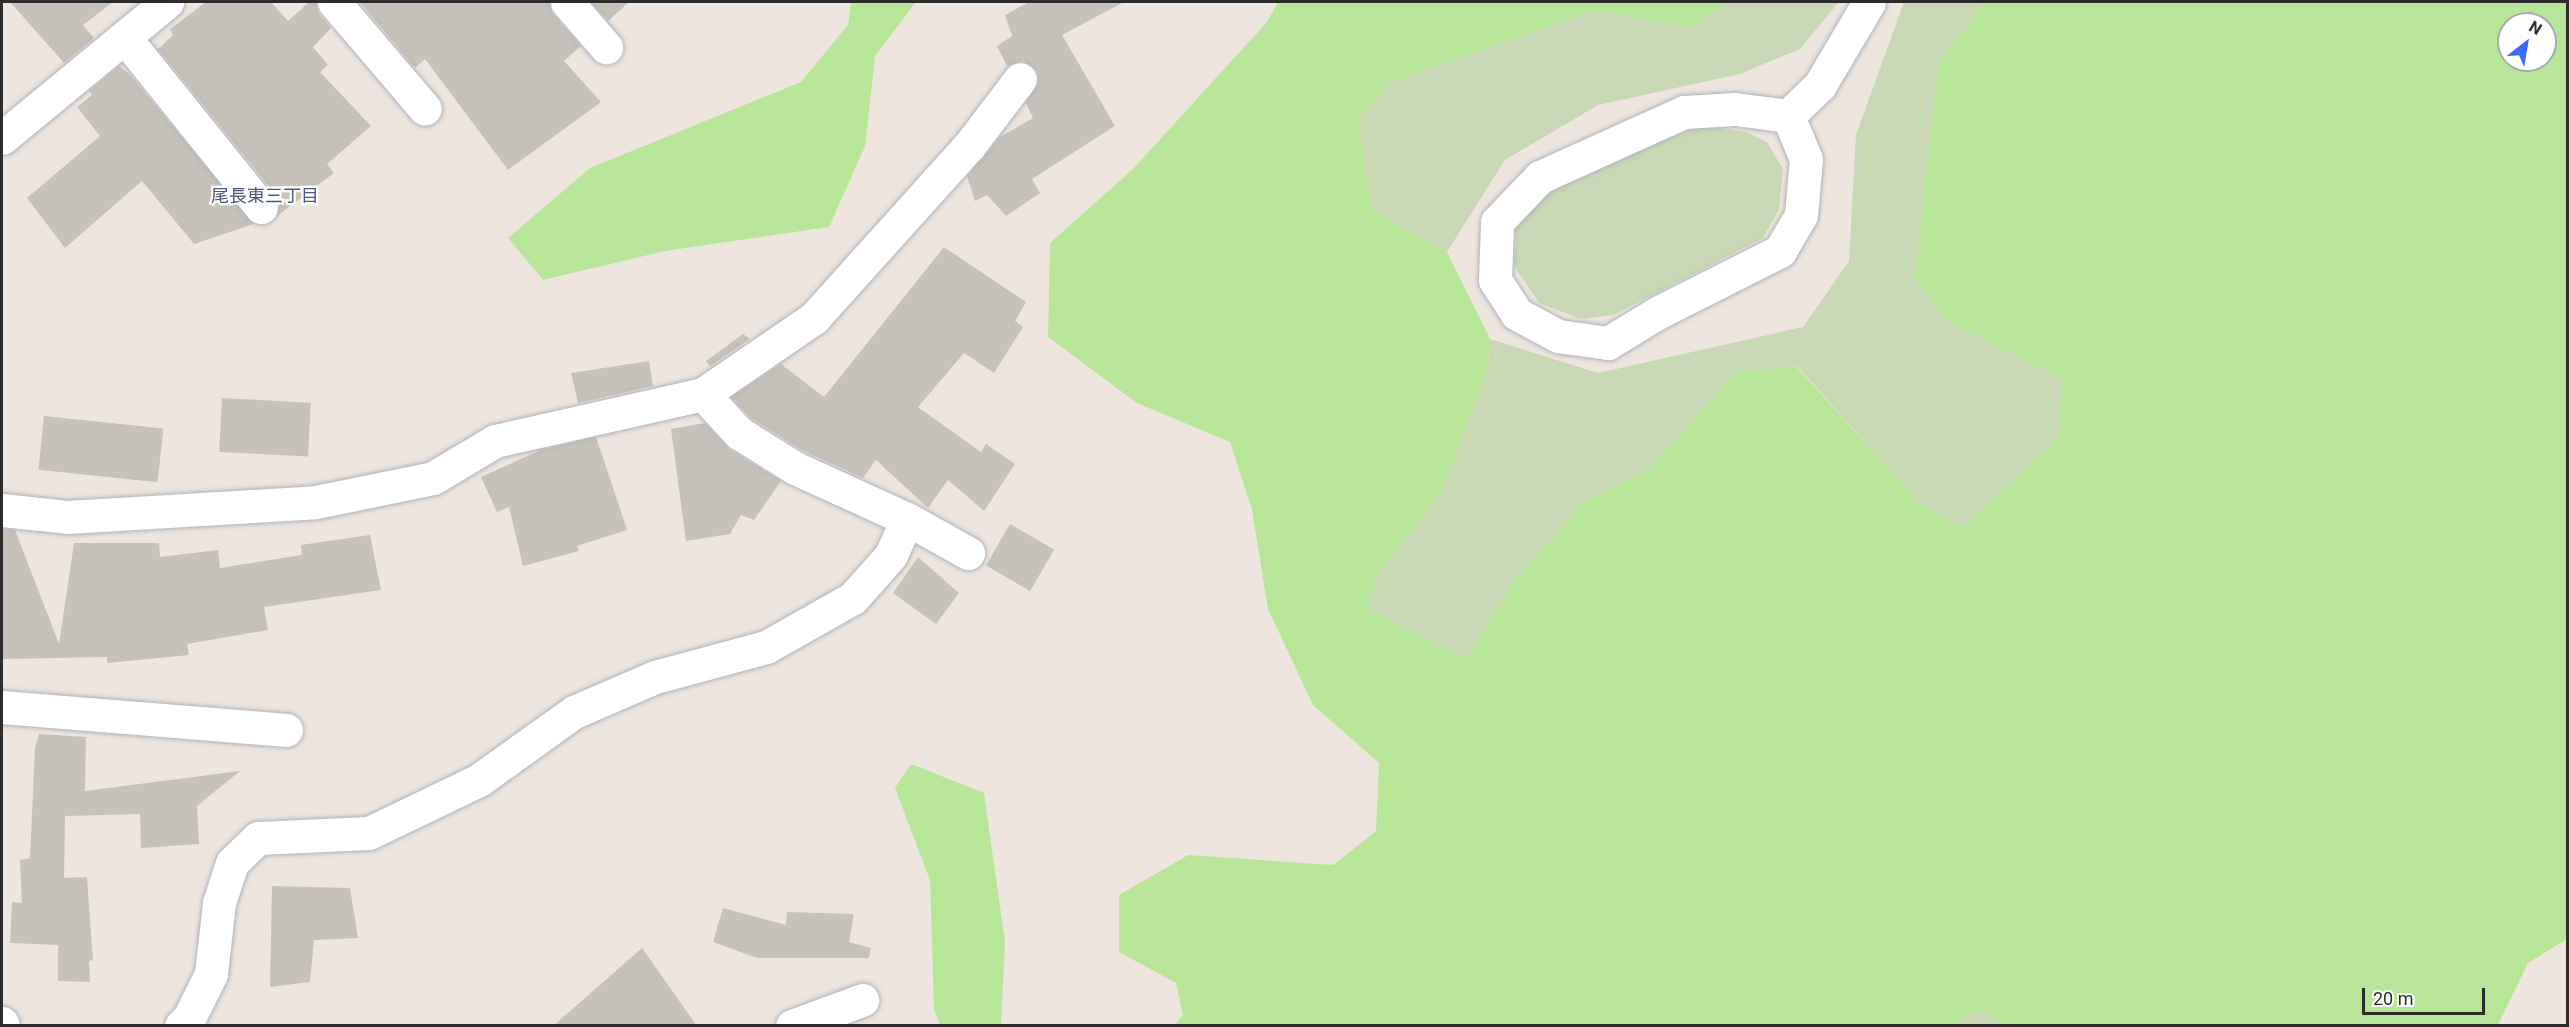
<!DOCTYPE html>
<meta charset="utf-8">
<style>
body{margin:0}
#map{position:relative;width:2569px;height:1027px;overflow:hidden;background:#eee6de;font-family:Roboto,"Noto Sans JP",sans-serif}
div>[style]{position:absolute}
.green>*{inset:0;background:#b8e699}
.cemetery>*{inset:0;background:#c8d8b5}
.building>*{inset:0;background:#c6c1b9;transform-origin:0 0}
.roads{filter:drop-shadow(0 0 2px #aeb2bc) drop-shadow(0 0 2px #aeb2bc)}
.minor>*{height:33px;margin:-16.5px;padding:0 16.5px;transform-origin:16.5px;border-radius:16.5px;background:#fff}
span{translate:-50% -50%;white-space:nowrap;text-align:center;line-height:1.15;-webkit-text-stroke:4.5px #fff;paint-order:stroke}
.neighbourhood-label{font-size:18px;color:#4a577f}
.frame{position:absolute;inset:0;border:3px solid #2c2c2c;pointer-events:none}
.north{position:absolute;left:2497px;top:12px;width:60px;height:60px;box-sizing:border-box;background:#fff;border:2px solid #ababab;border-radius:50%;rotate:31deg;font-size:16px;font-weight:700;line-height:24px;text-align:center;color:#2c2c2c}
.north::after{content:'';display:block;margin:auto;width:21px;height:27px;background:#3a6aff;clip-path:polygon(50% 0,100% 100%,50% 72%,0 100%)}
.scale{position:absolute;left:2362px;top:988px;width:123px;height:27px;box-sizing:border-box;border:3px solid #2c2c2c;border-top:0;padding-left:8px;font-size:18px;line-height:21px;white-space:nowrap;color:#2c2c2c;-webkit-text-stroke:4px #fff;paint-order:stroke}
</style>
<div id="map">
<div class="green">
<div style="clip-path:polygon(851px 2px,916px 2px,875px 56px,865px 146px,829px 227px,665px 251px,543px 280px,508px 238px,590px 168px,801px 82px,848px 25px)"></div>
<div style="clip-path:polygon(evenodd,1278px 2px,1728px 2px,1692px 28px,1593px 11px,1371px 209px,1447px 252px,1490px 339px,1487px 372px,1441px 493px,1378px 574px,1466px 659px,1517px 577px,1584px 502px,1649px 469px,1736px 372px,1796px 366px,1922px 506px,2061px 379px,1947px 321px,1915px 277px,1938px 65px,1984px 2px,2567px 2px,2567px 939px,2528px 963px,2498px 1025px,2003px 1026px,1984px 1010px,1964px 1017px,1959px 1026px,1175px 1025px,1183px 1015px,1176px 983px,1119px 952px,1119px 895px,1188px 855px,1333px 865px,1376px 831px,1379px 763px,1313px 705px,1268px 609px,1252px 510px,1230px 442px,1137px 403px,1048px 337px,1050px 243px,1133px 169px,1267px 22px,1278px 2px,2509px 24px,2545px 24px,2545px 60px,2509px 60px,2509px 24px)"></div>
<div style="clip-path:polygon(911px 764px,984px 793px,1005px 942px,1001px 1025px,940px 1025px,934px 1009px,930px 880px,895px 788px)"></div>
</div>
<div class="cemetery">
<div style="clip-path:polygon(1728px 2px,1839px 2px,1800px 49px,1740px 74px,1598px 105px,1505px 160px,1447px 252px,1371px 210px,1358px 120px,1389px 83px,1593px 11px,1692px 28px)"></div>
<div style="clip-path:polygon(1904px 2px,1984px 2px,1938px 65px,1915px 277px,1947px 321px,2062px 379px,2060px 436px,1964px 527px,1922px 506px,1797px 366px,1736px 372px,1649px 469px,1584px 502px,1517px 577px,1466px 659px,1366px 608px,1378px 574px,1441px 493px,1487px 372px,1490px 339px,1598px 373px,1803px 327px,1849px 261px,1856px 135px)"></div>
<div style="clip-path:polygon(1703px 126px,1747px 132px,1767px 142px,1783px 169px,1779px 209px,1763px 238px,1613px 315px,1581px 319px,1539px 303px,1514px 266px,1517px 222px,1541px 197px,1664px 139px)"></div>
<div style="clip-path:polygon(1984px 1010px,2003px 1025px,1959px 1025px,1964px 1017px)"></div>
</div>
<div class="building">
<div style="clip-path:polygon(10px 2px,113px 2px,83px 25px,94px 38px,64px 63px)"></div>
<div style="clip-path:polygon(206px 2px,271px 2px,288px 21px,309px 2px,316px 2px,319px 14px,331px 28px,313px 47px,328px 65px,320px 72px,371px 126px,327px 164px,334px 173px,277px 216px,280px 205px,276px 195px,158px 49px,173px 35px,170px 29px)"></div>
<div style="clip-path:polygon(360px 2px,549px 2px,553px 14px,581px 46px,564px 61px,601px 102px,508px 170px,425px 59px,415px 68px)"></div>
<div style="clip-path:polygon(591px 2px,629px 2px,608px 21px)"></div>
<div style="clip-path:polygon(1029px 2px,1124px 2px,1062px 35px,1115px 126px,1032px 179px,1040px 193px,1006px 216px,987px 195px,975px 201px,967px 176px,1000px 137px,1033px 118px,1026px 103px,1038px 82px,1037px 71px,1023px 61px,1007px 66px,997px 46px,1012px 36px,1005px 15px)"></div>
<div style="clip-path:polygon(119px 66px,130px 75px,254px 224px,194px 244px,142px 181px,65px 248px,27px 198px,100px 136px,77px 107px,92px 95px,89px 91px)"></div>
<div style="clip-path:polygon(944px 247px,1026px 302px,1015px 321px,1023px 327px,994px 373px,964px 353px,918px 407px,981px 452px,986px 444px,1015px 464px,984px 511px,948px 480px,928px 508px,876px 460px,863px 478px,802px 450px,751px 418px,731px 397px,781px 364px,824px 397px)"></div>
<div style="clip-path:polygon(743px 334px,750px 339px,710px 366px,706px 361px)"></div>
<div style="clip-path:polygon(649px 361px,653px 386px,578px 403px,571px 373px)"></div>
<div style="left:222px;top:398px;width:89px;height:54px;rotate:3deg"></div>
<div style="left:44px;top:416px;width:120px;height:54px;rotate:6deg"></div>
<div style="clip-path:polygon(705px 423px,729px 449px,781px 481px,754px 520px,741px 515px,730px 534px,686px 541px,671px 429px)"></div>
<div style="clip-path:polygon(596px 437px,627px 530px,577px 546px,579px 551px,523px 566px,509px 507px,497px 512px,481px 477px,543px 449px)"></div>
<div style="left:1010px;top:524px;width:51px;height:48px;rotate:30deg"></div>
<div style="clip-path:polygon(2px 529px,15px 530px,59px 644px,74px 543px,159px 543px,160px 557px,218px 550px,220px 568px,302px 555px,301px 545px,370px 535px,381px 590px,264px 607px,268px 630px,187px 644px,189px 655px,107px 663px,107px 657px,2px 659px)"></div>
<div style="clip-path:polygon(918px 557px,959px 593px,936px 624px,893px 593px)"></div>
<div style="clip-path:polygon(39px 734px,86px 737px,85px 791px,240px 771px,197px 806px,199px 844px,141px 848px,140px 814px,65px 816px,64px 878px,87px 877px,93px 960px,89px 961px,90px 982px,58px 981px,58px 945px,10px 943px,12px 902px,22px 903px,20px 860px,30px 858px,35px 748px)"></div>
<div style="clip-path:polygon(272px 886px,350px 888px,358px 938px,314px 940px,310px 982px,270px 987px)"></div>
<div style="clip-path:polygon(723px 908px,786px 925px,787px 912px,854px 914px,849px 942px,871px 948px,869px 958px,757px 958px,713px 942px)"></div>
<div style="clip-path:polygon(642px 948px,697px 1026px,553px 1026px)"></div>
</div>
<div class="roads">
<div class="minor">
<div style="left:334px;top:2px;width:140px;rotate:49.6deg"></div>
<div style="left:567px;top:2px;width:60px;rotate:49.1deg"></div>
<div style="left:125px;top:38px;width:217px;rotate:51.2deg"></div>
<div style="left:1735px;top:109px;width:53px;rotate:7.5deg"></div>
<div style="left:1788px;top:116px;width:47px;rotate:67.3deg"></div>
<div style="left:1806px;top:159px;width:56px;rotate:95.1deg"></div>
<div style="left:1801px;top:215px;width:42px;rotate:120.3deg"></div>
<div style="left:1780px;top:251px;width:136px;rotate:153.2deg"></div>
<div style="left:1659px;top:312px;width:60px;rotate:148.7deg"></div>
<div style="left:1608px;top:343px;width:50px;rotate:-172deg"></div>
<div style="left:1558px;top:336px;width:47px;rotate:-151.8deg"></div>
<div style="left:1517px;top:314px;width:40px;rotate:-122.9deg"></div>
<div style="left:1495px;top:280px;width:58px;rotate:-88deg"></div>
<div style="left:1497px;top:222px;width:62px;rotate:-46.3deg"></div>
<div style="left:1540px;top:177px;width:158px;rotate:-24.3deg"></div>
<div style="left:1684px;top:112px;width:51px;rotate:-3.4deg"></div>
<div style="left:1788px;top:116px;width:45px;rotate:-44.1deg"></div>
<div style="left:1820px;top:85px;width:96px;rotate:-59.4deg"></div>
<div style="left:2px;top:138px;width:214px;rotate:-39.5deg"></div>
<div style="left:703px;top:394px;width:53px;rotate:47.3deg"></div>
<div style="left:739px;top:433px;width:66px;rotate:32deg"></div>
<div style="left:795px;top:468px;width:123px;rotate:24.5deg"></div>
<div style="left:907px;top:519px;width:70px;rotate:29.1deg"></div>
<div style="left:2px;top:510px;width:65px;rotate:6.1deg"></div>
<div style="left:67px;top:517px;width:249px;rotate:-3.4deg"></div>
<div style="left:316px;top:502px;width:119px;rotate:-11.6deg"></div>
<div style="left:433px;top:478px;width:72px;rotate:-30.8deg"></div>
<div style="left:495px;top:441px;width:213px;rotate:-12.7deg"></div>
<div style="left:703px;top:394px;width:135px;rotate:-34.4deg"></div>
<div style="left:814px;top:318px;width:232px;rotate:-48deg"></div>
<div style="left:969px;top:146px;width:84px;rotate:-52.7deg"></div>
<div style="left:2px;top:707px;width:285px;rotate:4.6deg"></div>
<div style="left:2px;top:1023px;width:3px;rotate:72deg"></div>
<div style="left:181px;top:1026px;width:11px;rotate:-45deg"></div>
<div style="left:189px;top:1018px;width:49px;rotate:-63.4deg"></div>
<div style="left:211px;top:974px;width:71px;rotate:-83.6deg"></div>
<div style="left:219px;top:903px;width:42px;rotate:-72deg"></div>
<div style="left:232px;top:863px;width:36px;rotate:-44deg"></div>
<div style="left:258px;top:838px;width:111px;rotate:-2.6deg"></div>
<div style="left:369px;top:833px;width:122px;rotate:-25.7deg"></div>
<div style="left:479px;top:780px;width:117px;rotate:-35.6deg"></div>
<div style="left:574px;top:712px;width:88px;rotate:-23.4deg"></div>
<div style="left:655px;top:677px;width:115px;rotate:-15.1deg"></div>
<div style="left:766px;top:647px;width:100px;rotate:-29.4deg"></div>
<div style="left:853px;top:598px;width:57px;rotate:-48.5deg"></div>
<div style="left:891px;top:555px;width:39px;rotate:-66deg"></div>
<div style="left:792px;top:1026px;width:75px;rotate:-20.4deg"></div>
</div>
</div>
<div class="neighbourhood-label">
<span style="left:265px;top:196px">尾長東三丁目</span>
</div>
<div class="frame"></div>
<div class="north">N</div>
<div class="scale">20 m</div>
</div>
